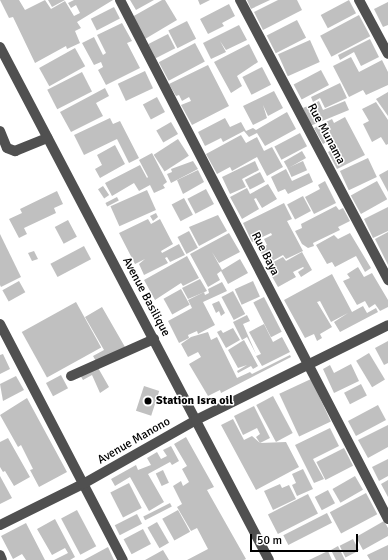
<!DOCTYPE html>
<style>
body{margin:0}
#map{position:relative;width:388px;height:560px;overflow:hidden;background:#fff;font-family:Signika,sans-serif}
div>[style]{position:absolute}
.building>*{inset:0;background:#c0c0c0;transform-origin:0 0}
.minor>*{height:10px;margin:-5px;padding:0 5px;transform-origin:5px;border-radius:5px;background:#505050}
.dots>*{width:11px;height:11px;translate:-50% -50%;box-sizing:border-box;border:2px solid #fff;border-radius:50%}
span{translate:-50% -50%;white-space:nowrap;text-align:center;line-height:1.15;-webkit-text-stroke:3px #fff;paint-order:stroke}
.street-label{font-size:12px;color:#000}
.poi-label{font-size:12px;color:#000;font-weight:700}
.left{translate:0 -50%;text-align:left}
.scale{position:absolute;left:250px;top:534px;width:108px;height:18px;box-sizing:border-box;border:2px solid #000;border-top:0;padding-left:5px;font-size:12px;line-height:14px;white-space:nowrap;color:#000;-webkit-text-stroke:3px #fff;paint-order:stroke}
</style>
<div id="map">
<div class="building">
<div style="clip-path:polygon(0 0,19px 0,25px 10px,45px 0,51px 9px,65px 1px,74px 16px,80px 13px,76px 5px,71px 8px,68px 3px,74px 0,113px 0,77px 22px,81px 28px,75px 31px,80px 43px,67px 49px,66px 46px,35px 63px,13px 17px,9px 18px)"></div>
<div style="clip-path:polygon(48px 0,65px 0,52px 7px)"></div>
<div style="clip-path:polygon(130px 0,154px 0,136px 10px)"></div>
<div style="clip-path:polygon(162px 0,165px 0,177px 20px,145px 39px,132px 17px)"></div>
<div style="clip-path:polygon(198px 0,210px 0,200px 5px)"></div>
<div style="clip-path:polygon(247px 0,270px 0,251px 9px)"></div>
<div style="clip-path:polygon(278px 0,297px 0,302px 10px,263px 30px,254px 12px)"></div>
<div style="left:349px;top:0;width:15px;height:32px;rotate:62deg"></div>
<div style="clip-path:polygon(388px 2px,388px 25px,383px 27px,374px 9px)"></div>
<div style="clip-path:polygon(229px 4px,235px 16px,222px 23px,224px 26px,208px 34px,200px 19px)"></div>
<div style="left:114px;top:7px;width:13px;height:26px;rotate:63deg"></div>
<div style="left:359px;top:15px;width:24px;height:44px;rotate:62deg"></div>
<div style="left:297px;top:20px;width:20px;height:34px;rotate:63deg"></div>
<div style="left:187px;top:21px;width:20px;height:21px;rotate:63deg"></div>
<div style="clip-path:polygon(122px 23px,132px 41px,127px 43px,140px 68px,106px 85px,98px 70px,103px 67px,101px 62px,94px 65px,82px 43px,94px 37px,103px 55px,106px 53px,97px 35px)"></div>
<div style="clip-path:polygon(239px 25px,247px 40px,226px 50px,220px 41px,226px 52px,211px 59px,203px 43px)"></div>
<div style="left:168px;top:34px;width:16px;height:22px;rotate:63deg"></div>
<div style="clip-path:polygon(370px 39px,379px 57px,361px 66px,354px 52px,340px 60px,338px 55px)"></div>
<div style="left:310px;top:40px;width:24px;height:35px;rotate:66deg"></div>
<div style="left:195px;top:43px;width:21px;height:41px;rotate:62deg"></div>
<div style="clip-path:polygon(249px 44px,258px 62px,237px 76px,242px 86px,231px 93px,214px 62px)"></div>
<div style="left:75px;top:48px;width:21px;height:41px;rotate:61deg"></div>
<div style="clip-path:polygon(351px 57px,359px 72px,382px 60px,388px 72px,388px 85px,366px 95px,363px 90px,349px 97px,333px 66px)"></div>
<div style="clip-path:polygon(208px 65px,229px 106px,192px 125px,181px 105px,191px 101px,189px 97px,182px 101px,179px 95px,176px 96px,169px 84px)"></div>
<div style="left:262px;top:67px;width:20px;height:22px;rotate:63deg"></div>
<div style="left:321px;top:70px;width:17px;height:31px;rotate:62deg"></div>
<div style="left:145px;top:71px;width:19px;height:30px;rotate:65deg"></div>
<div style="left:82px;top:72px;width:22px;height:39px;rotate:63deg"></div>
<div style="clip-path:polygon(340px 83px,347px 98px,325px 108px,320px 98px,313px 102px,311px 97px)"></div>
<div style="clip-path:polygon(105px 88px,109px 96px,96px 103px,103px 116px,71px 132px,60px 112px)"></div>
<div style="clip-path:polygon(274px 91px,283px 108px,268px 116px,263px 105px,267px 118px,253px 125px,243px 106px)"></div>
<div style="clip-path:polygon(388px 92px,388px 116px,376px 99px)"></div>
<div style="left:157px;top:97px;width:17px;height:16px;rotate:62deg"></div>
<div style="clip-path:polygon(319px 101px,323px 110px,345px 101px,349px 110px,310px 126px,303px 108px)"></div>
<div style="clip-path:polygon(376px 102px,388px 120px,388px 144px,386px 145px,381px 137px,372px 142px,363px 124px,369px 121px,362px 109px)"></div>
<div style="clip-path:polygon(287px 112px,296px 129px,265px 146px,257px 133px,249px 137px,244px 131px,223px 142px,221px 138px,205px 146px,198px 132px,225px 118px,230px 127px,241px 122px,246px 131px,253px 128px,256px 130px)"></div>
<div style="clip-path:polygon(345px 117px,365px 155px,337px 169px,328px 152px,337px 147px,332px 139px,323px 144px,314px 128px,332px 119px,334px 123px)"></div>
<div style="clip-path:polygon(110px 118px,113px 124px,120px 121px,139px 158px,129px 163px,117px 139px,84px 155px,74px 135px)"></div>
<div style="left:171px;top:122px;width:14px;height:17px;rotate:60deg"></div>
<div style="left:300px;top:133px;width:15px;height:29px;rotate:62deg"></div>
<div style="clip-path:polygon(241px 135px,246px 143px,257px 137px,264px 151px,272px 147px,283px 167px,267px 176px,257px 157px,232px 171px,230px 167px,217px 174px,206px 154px)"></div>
<div style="left:178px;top:139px;width:20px;height:29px;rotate:57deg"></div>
<div style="clip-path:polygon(115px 145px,125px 164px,100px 178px,95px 169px,102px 165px,97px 155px)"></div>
<div style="left:302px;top:151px;width:8px;height:21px;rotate:60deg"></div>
<div style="clip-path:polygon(152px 153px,167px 182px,163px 185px,165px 188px,154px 193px,150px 185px,139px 191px,134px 183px,112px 196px,105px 183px,140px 165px,147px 178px,148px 177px,139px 160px)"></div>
<div style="left:368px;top:158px;width:21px;height:31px;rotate:65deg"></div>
<div style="clip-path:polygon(193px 161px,198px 169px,171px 183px,167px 174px,172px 172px,171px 169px)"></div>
<div style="clip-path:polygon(255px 161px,259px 170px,242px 179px,246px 187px,230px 194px,222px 177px)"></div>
<div style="left:303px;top:161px;width:10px;height:17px;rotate:66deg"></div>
<div style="clip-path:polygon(286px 169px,292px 181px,309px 173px,313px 182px,288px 194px,285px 189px,278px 192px,271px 177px)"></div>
<div style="clip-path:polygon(198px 170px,204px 182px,183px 194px,177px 180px)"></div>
<div style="clip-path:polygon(388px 170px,388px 192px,379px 175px)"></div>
<div style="left:260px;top:172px;width:11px;height:17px;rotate:63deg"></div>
<div style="clip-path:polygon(325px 181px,336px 203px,314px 214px,305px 197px,320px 189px,318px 185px)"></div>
<div style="left:377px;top:181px;width:21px;height:30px;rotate:61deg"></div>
<div style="clip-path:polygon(268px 184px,277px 199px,262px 208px,256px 198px,254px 199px,259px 209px,242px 219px,230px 197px,247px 188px,250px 194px)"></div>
<div style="left:103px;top:186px;width:11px;height:6px;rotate:56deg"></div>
<div style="left:206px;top:189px;width:17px;height:21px;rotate:62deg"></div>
<div style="left:147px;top:190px;width:22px;height:40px;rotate:66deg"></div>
<div style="clip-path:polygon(57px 191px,63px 204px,54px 208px,56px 213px,24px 228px,27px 234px,19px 238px,9px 219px,22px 213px,20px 209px)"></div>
<div style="left:303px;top:196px;width:17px;height:18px;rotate:62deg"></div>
<div style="left:117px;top:197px;width:4px;height:13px;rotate:63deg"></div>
<div style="left:184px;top:198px;width:19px;height:14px;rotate:62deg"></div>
<div style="clip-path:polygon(284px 203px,292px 219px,287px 221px,303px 251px,286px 259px,283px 255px,267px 264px,259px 249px,267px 245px,264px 239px,272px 235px,271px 233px,252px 242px,243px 223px)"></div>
<div style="clip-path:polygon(336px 206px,339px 210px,343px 208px,350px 221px,338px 227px,340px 230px,313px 243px,314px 246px,308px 248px,302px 244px,295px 231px,302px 228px,301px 224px)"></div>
<div style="clip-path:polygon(388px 207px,388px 231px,373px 238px,364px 219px)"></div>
<div style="clip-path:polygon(156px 213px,158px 217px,153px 221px,150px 216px)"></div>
<div style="clip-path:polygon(218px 215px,227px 231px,199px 246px,189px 227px)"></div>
<div style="clip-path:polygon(148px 219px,151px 224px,160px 219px,173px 244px,161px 251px,162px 253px,179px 244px,185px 255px,170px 262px,167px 257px,165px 258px,168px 263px,144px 275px,139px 264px,145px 259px,135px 264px,119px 233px)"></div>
<div style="left:68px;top:220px;width:19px;height:15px;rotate:62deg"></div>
<div style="left:189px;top:231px;width:19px;height:13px;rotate:62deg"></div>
<div style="clip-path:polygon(388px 232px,388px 265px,375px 239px)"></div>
<div style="clip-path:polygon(229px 233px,240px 252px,219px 263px,212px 252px,222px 270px,240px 259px,248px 273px,228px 284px,221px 271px,217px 274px,220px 280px,208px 287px,190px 254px)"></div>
<div style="clip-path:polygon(350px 233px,371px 268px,365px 272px,356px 256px,335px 267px,332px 262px,327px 264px,316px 245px,334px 235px,338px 239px)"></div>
<div style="clip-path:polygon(0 234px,21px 277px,1px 287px,0 285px)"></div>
<div style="left:84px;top:246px;width:15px;height:38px;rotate:62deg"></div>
<div style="clip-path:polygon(34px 251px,38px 259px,32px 261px,28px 253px)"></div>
<div style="clip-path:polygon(302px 252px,312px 270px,301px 277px,298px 272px,304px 268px,303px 267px,293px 272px,296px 277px,278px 287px,266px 266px,283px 257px,286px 261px)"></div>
<div style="clip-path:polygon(187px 256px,199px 278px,183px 286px,181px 283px,155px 300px,144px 280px)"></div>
<div style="clip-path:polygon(358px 267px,364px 277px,372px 273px,388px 300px,388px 307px,380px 311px,375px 304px,369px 308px,365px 301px,357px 305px,343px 281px,350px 278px,347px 274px)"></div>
<div style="clip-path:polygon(332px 274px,352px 312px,363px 306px,367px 313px,376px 308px,378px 312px,340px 332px,334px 322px,348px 313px,331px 322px,320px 301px,317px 302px,332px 327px,320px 334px,322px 338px,317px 341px,314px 334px,305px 338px,284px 300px)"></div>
<div style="clip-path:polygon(200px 279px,207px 291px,188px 299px,182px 288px)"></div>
<div style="left:19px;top:281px;width:13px;height:19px;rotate:61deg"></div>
<div style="left:253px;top:281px;width:17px;height:20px;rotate:66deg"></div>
<div style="clip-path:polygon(222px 282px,227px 291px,203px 302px,215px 325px,198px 334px,197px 331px,188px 335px,189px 338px,179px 343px,168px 321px,192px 308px,188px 300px,204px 292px,205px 295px,209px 293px,208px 289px)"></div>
<div style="left:181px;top:289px;width:18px;height:20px;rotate:61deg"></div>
<div style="left:233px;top:291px;width:26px;height:13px;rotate:62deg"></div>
<div style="left:264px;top:297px;width:39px;height:12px;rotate:63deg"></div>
<div style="clip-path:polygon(219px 301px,225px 313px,221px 316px,219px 311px,216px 313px,212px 304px)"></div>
<div style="left:76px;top:302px;width:52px;height:62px;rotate:61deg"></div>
<div style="clip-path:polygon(102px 307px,125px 347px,97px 363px,93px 356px,104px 350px,85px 317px)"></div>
<div style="clip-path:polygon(247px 315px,250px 321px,243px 324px,256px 354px,247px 337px,242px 340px,233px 322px)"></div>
<div style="clip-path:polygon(264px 324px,273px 342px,282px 337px,290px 352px,262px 366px,256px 356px,261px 354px,249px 332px)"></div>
<div style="clip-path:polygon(233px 328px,240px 340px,226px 348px,217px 332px,221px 330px,223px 333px)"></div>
<div style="clip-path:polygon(208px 332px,211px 340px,217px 337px,237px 378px,250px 372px,252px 374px,290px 355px,291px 357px,221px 393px,220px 390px,208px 396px,189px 364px,201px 357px,198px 352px,188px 357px,181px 344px,191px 337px)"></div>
<div style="clip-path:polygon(244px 340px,258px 366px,253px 369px,251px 366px,238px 373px,237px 371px,247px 365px,238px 368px,228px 350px)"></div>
<div style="clip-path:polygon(388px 341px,388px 363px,384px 365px,375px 348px)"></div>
<div style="left:369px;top:353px;width:31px;height:15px;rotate:59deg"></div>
<div style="clip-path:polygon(3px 354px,10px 369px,0 374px,0 355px)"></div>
<div style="clip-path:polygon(351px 364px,359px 381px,334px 393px,323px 369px,330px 365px,334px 373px)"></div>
<div style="clip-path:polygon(97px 366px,109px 387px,100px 393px,92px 375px,83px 380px,80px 375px)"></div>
<div style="left:61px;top:375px;width:15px;height:17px;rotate:62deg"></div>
<div style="clip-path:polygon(16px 376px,24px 390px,3px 401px,0 384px)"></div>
<div style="left:311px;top:379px;width:47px;height:35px;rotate:65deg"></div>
<div style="left:361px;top:384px;width:13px;height:19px;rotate:63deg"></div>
<div style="left:144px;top:386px;width:16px;height:26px;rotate:18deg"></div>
<div style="left:273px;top:396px;width:42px;height:19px;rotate:62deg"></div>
<div style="clip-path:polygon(27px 398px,67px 472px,39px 487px,30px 470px,33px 469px,21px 445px,18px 447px,0 415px)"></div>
<div style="left:378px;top:405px;width:17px;height:34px;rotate:62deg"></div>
<div style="clip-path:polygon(254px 406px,270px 438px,260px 443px,286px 442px,299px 467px,256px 490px,221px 425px,233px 419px,244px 440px,252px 436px,260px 443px,256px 437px,260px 434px,257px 428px,243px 435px,234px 416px)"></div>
<div style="clip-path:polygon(388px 425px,388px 447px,368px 458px,358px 440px)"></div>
<div style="clip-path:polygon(330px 428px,339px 446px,313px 459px,324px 479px,314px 483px,295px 445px)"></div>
<div style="clip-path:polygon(186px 437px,214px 487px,207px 490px,246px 559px,244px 560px,187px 560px,208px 549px,197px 528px,191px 531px,177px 507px,182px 504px,173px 486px,181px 481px,183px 486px,189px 482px,182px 469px,187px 466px,174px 444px)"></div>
<div style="clip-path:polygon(8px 438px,30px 477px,14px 486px,5px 471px,3px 472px,0 467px,0 442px)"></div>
<div style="clip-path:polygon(171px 446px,179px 461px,172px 465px,170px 462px,148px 474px,164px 502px,149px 511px,130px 477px,115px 486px,111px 479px,136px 465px,138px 470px,151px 465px,147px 458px,157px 452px,161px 459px,167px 456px,163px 450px)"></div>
<div style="left:344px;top:448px;width:20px;height:31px;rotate:63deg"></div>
<div style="clip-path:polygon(388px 459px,388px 476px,379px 481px,372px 467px)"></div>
<div style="clip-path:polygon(303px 469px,313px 489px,297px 496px,292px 485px,296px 483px,292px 474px)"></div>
<div style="left:163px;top:470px;width:14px;height:8px;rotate:65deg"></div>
<div style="clip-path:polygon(0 476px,12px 498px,0 504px)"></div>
<div style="left:355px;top:476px;width:16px;height:26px;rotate:60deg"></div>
<div style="clip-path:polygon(388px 480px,388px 497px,381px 484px)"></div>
<div style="left:129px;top:483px;width:28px;height:21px;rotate:63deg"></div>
<div style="clip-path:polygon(280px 484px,282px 488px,289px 485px,296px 499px,273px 510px,264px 491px)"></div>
<div style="left:328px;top:490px;width:15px;height:15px;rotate:62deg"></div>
<div style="left:366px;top:493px;width:24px;height:41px;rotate:62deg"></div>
<div style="left:308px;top:494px;width:22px;height:45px;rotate:63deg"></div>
<div style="left:170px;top:503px;width:4px;height:30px;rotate:63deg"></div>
<div style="left:77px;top:510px;width:41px;height:18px;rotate:62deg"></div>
<div style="left:178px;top:510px;width:25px;height:18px;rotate:61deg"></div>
<div style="left:327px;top:513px;width:11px;height:49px;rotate:63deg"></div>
<div style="left:137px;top:514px;width:11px;height:25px;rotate:63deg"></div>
<div style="clip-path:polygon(55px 519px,75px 557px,70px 560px,54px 560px,68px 553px,65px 548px,52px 555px,37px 529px)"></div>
<div style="clip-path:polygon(384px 521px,388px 528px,388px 536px,363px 550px,356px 537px)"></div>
<div style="left:157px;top:522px;width:24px;height:11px;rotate:60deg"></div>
<div style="clip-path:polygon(26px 523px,45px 560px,26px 560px,22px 554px,13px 559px,1px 536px)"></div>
<div style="left:143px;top:529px;width:17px;height:22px;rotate:62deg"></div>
<div style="left:353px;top:539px;width:13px;height:15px;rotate:63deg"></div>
<div style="clip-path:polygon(388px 545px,388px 560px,370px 560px,367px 555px)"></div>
<div style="clip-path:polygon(338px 546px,345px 560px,336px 560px,331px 550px)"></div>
<div style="clip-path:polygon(108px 547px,114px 560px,84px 560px)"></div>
<div style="clip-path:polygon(163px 550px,169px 560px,145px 560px)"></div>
<div style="clip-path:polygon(328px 551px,332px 560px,309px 560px)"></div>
</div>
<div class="minor">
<div style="left:120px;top:0;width:584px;rotate:62.69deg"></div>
<div style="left:240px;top:0;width:317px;rotate:62.1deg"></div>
<div style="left:359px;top:0;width:61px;rotate:61.8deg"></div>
<div style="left:0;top:47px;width:579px;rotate:62.33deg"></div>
<div style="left:0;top:131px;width:18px;rotate:68deg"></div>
<div style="left:7px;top:148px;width:9px;rotate:21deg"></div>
<div style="left:15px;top:151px;width:35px;rotate:-22deg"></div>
<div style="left:0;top:324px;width:266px;rotate:62.5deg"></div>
<div style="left:71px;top:376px;width:91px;rotate:-24deg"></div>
<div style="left:0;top:525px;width:93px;rotate:-26.3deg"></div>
<div style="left:83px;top:484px;width:130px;rotate:-29.5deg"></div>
<div style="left:196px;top:420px;width:214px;rotate:-26.3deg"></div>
<div style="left:0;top:555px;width:5px;rotate:68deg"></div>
</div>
<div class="dots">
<div style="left:148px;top:401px;background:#000"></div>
</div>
<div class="street-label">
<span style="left:326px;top:134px;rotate:62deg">Rue Munama</span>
<span style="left:265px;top:254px;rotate:63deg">Rue Baya</span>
<span style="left:146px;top:297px;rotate:62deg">Avenue Basilique</span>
<span style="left:134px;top:441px;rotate:-30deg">Avenue Manono</span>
</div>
<div class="poi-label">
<span class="left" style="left:156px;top:401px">Station Isra oil</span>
</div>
<div class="scale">50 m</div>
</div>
